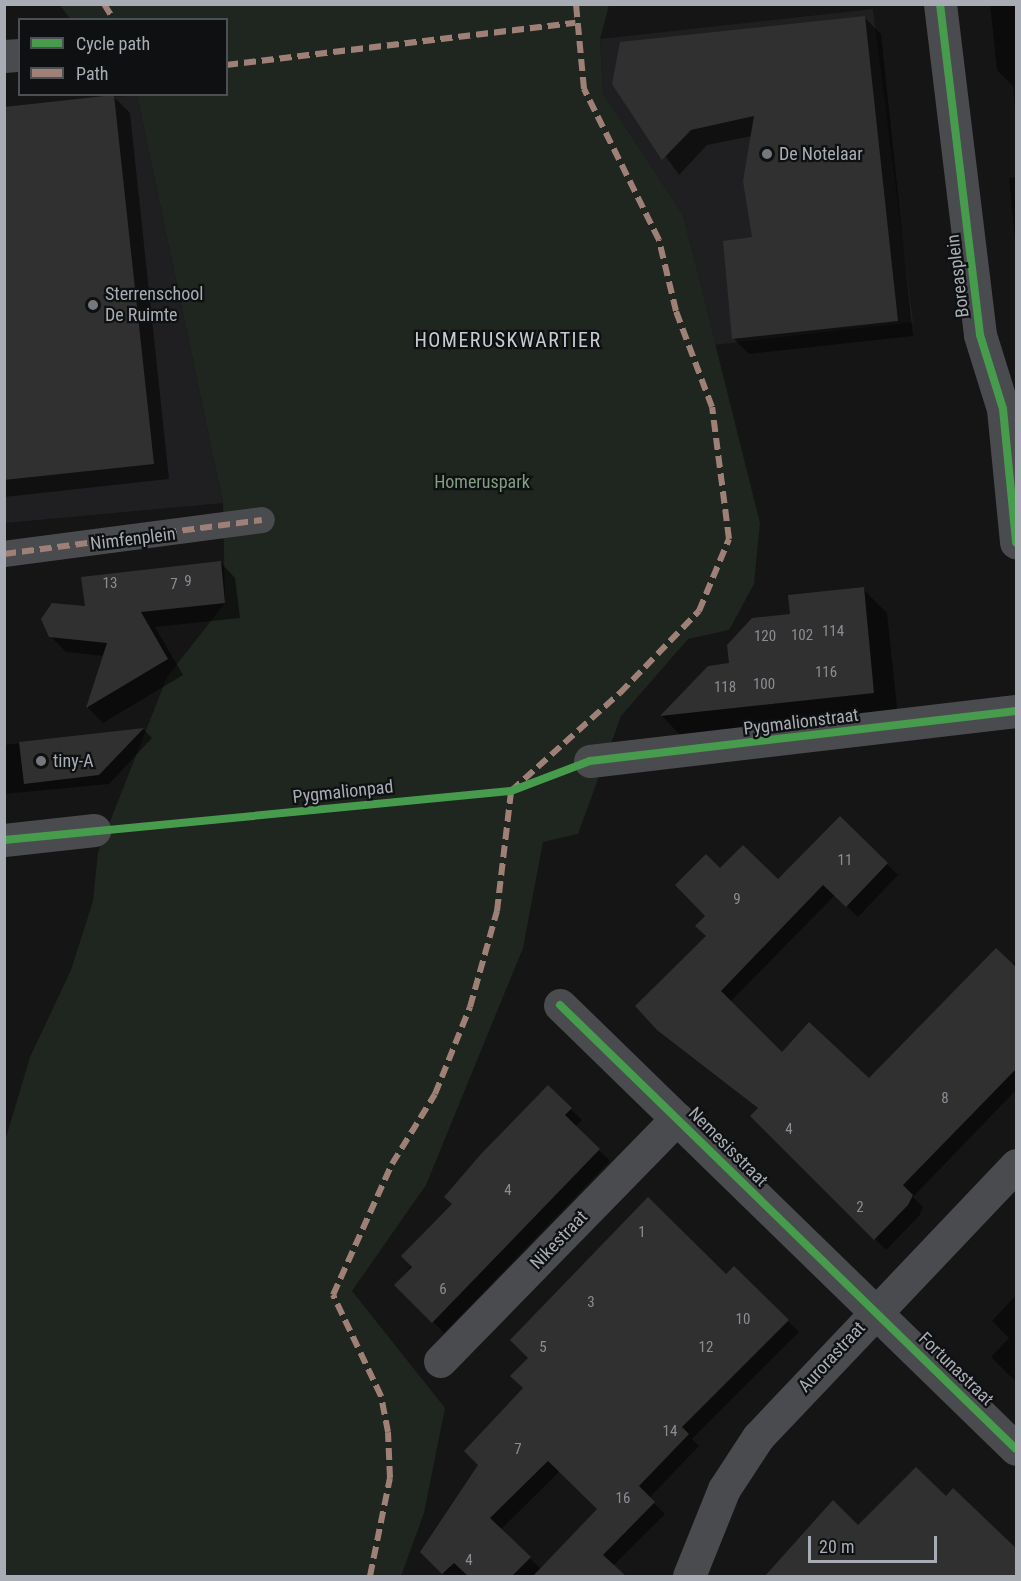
<!DOCTYPE html>
<style>
body{margin:0}
#map{position:relative;width:1021px;height:1581px;overflow:hidden;background:#151515;font-family:"Roboto Condensed",sans-serif}
div>[style]{position:absolute}
.built>*{inset:0;background:#1f1f21}
.green>*{inset:0;background:#1f251f}
.shadow>*{inset:0;background:#0007}
.building>*{inset:0;background:#303030}
.pedestrian>*{height:26px;margin:-13px;padding:0 13px;transform-origin:13px;border-radius:13px;background:#4a4b4e}
.minor>*{height:33px;margin:-16.5px;padding:0 16.5px;transform-origin:16.5px;border-radius:16.5px;background:#4a4b4e}
.quiet>*{height:6px;margin-top:-3px;transform-origin:0;background:repeating-linear-gradient(90deg,#9e8076 0 12px,transparent 0 18px)}
.cycleway>*{height:8px;margin:-4px;padding:0 4px;transform-origin:4px;border-radius:4px;background:#469c4c}
.dots>*{width:16px;height:16px;translate:-50% -50%;box-sizing:border-box;border:3px solid #0f1011;border-radius:50%}
span{translate:-50% -50%;white-space:nowrap;text-align:center;line-height:1.15;-webkit-text-stroke:4.5px #0f1011;paint-order:stroke}
.number-label{font-size:15px;color:#8a8e94}
.number-label span{-webkit-text-stroke-width:0}
.poi-label{font-size:18px;color:#a8adb5}
.left{translate:0 -50%;text-align:left}
.street-label{font-size:18px;color:#a8adb5}
.park-label{font-size:18px;color:#829e81}
.neighbourhood-label{font-size:20px;color:#c8ccd1;letter-spacing:1.5px}
.frame{position:absolute;inset:0;border:6px solid #a8adb5;pointer-events:none}
.legend{position:absolute;left:18px;top:18px;width:210px;height:78px;box-sizing:border-box;background:#0f1011;border:2px solid #4c4f53;margin:0;padding:8px 10px;list-style:none;font-size:18px;color:#a8adb5}
.legend li{display:flex;align-items:center;gap:12px;height:30px}
.legend b{width:30px;border:2px solid #4c4f53}
.scale{position:absolute;left:808px;top:1536px;width:129px;height:27px;box-sizing:border-box;border:3px solid #a8adb5;border-top:0;padding-left:8px;font-size:18px;line-height:21px;white-space:nowrap;color:#a8adb5;-webkit-text-stroke:4px #0f1011;paint-order:stroke}
</style>
<div id="map">
<div class="built">
<div style="clip-path:polygon(873px 9px,913px 322px,714px 345px,683px 215px,603px 93px,600px 39px)"></div>
<div style="clip-path:polygon(137px 95px,223px 503px,5px 523px,5px 107px)"></div>
</div>
<div class="green">
<div style="clip-path:polygon(60px 5px,609px 5px,600px 39px,603px 93px,683px 215px,760px 523px,754px 584px,729px 630px,688px 639px,621px 716px,578px 834px,543px 842px,523px 948px,426px 1185px,352px 1291px,445px 1408px,424px 1513px,401px 1576px,5px 1576px,5px 1141px,30px 1057px,71px 970px,93px 901px,98px 852px,167px 677px,225px 603px,223px 503px,137px 95px,226px 94px,226px 20px,70px 19px)"></div>
</div>
<div class="shadow">
<div style="clip-path:polygon(990px 4px,1016px 4px,1016px 122px,1013px 86px,997px 70px)"></div>
<div style="clip-path:polygon(865px 18px,881px 34px,913px 336px,749px 354px,733px 338px,754px 239px,752px 136px,707px 145px,679px 175px,614px 84px)"></div>
<div style="clip-path:polygon(114px 97px,130px 113px,169px 479px,4px 497px,4px 108px)"></div>
<div style="clip-path:polygon(1016px 177px,1016px 252px,1009px 178px)"></div>
<div style="clip-path:polygon(220px 562px,235px 578px,240px 618px,155px 627px,183px 675px,103px 723px,88px 708px,105px 656px,66px 652px,50px 636px,87px 608px)"></div>
<div style="clip-path:polygon(863px 589px,887px 613px,898px 717px,685px 740px,662px 716px,708px 667px,730px 665px,791px 615px)"></div>
<div style="clip-path:polygon(143px 729px,152px 738px,109px 784px,4px 794px,4px 745px)"></div>
<div style="clip-path:polygon(840px 818px,898px 875px,858px 917px,835px 895px,730px 1002px,782px 1054px,869px 1080px,1016px 961px,1016px 1090px,913px 1197px,923px 1207px,919px 1216px,886px 1250px,752px 1116px,759px 1109px,648px 1016px,708px 936px,707px 916px,720px 870px,778px 881px)"></div>
<div style="clip-path:polygon(548px 1087px,582px 1120px,575px 1127px,610px 1161px,444px 1333px,396px 1285px)"></div>
<div style="clip-path:polygon(734px 1268px,799px 1332px,692px 1439px,699px 1446px,649px 1498px,665px 1514px,613px 1566px,624px 1576px,563px 1576px,548px 1562px,599px 1509px,560px 1471px,500px 1530px,541px 1569px,534px 1576px,446px 1576px,422px 1552px)"></div>
<div style="clip-path:polygon(1016px 1295px,1016px 1382px,991px 1357px,1009px 1338px,992px 1321px)"></div>
<div style="clip-path:polygon(946px 1498px,1016px 1552px,1016px 1576px,954px 1576px,932px 1555px,912px 1576px,824px 1576px,795px 1547px)"></div>
</div>
<div class="building">
<div style="clip-path:polygon(865px 16px,898px 321px,732px 339px,723px 241px,752px 237px,743px 181px,754px 116px,691px 130px,662px 160px,612px 84px,620px 42px)"></div>
<div style="clip-path:polygon(114px 95px,154px 464px,4px 480px,4px 107px)"></div>
<div style="clip-path:polygon(221px 561px,225px 603px,141px 612px,168px 659px,86px 708px,107px 643px,49px 637px,41px 619px,52px 603px,85px 606px,81px 577px)"></div>
<div style="clip-path:polygon(864px 587px,874px 693px,660px 716px,708px 666px,729px 663px,727px 645px,752px 618px,790px 614px,788px 595px)"></div>
<div style="clip-path:polygon(144px 728px,99px 775px,24px 784px,19px 742px)"></div>
<div style="clip-path:polygon(840px 816px,888px 863px,846px 907px,823px 885px,721px 991px,782px 1052px,809px 1022px,869px 1078px,996px 948px,1017px 968px,1017px 1068px,903px 1185px,913px 1195px,908px 1205px,874px 1240px,750px 1116px,758px 1108px,657px 1030px,635px 1006px,706px 936px,695px 926px,705px 916px,675px 885px,706px 854px,720px 868px,743px 845px,778px 879px)"></div>
<div style="clip-path:polygon(548px 1085px,572px 1108px,565px 1115px,600px 1149px,432px 1323px,394px 1285px,412px 1267px,401px 1256px,452px 1204px,444px 1197px,481px 1154px)"></div>
<div style="clip-path:polygon(648px 1197px,726px 1274px,734px 1266px,789px 1320px,682px 1427px,689px 1434px,639px 1486px,655px 1502px,603px 1555px,626px 1576px,533px 1576px,597px 1509px,548px 1461px,490px 1518px,531px 1557px,512px 1576px,468px 1576px,454px 1563px,442px 1574px,420px 1552px,478px 1465px,464px 1451px,523px 1388px,510px 1376px,528px 1358px,510px 1340px)"></div>
<div style="clip-path:polygon(916px 1467px,946px 1496px,953px 1488px,1017px 1549px,1017px 1576px,765px 1576px,833px 1500px,858px 1525px)"></div>
</div>
<div class="pedestrian">
<div style="left:4px;top:554px;width:260px;rotate:-7.5deg"></div>
</div>
<div class="minor">
<div style="left:940px;top:4px;width:333px;rotate:83.1deg"></div>
<div style="left:980px;top:335px;width:77px;rotate:72.7deg"></div>
<div style="left:1003px;top:409px;width:134px;rotate:84.4deg"></div>
<div style="left:4px;top:56px;width:16px;rotate:-4deg"></div>
<div style="left:590px;top:761px;width:429px;rotate:-6.7deg"></div>
<div style="left:4px;top:840px;width:91px;rotate:-6.3deg"></div>
<div style="left:560px;top:1005px;width:636px;rotate:44.24deg"></div>
<div style="left:440px;top:1361px;width:339px;rotate:-45.7deg"></div>
<div style="left:689px;top:1576px;width:94px;rotate:-68.1deg"></div>
<div style="left:724px;top:1489px;width:62px;rotate:-56.8deg"></div>
<div style="left:758px;top:1437px;width:375px;rotate:-46.5deg"></div>
</div>
<div class="quiet">
<div style="left:104px;top:4px;width:19px;rotate:58deg"></div>
<div style="left:226px;top:65px;width:352px;rotate:-6.9deg"></div>
<div style="left:4px;top:554px;width:260px;rotate:-7.5deg"></div>
<div style="left:370px;top:1576px;width:100px;rotate:-78.5deg"></div>
<div style="left:390px;top:1478px;width:46px;rotate:-92.5deg"></div>
<div style="left:388px;top:1432px;width:37px;rotate:-101deg"></div>
<div style="left:381px;top:1396px;width:112px;rotate:-115.4deg"></div>
<div style="left:333px;top:1295px;width:144px;rotate:-65.8deg"></div>
<div style="left:392px;top:1164px;width:82px;rotate:-58.4deg"></div>
<div style="left:435px;top:1094px;width:94px;rotate:-68.1deg"></div>
<div style="left:470px;top:1007px;width:100px;rotate:-74.3deg"></div>
<div style="left:497px;top:911px;width:121px;rotate:-83.3deg"></div>
<div style="left:511px;top:791px;width:147px;rotate:-42deg"></div>
<div style="left:620px;top:693px;width:114px;rotate:-46.1deg"></div>
<div style="left:699px;top:611px;width:78px;rotate:-67.4deg"></div>
<div style="left:729px;top:539px;width:133px;rotate:-97.3deg"></div>
<div style="left:712px;top:407px;width:103px;rotate:-110.6deg"></div>
<div style="left:676px;top:311px;width:73px;rotate:-103.5deg"></div>
<div style="left:659px;top:240px;width:169px;rotate:-116.4deg"></div>
<div style="left:584px;top:89px;width:85px;rotate:-95.4deg"></div>
</div>
<div class="cycleway">
<div style="left:940px;top:4px;width:333px;rotate:83.1deg"></div>
<div style="left:980px;top:335px;width:77px;rotate:72.7deg"></div>
<div style="left:1003px;top:409px;width:134px;rotate:84.4deg"></div>
<div style="left:4px;top:840px;width:509px;rotate:-5.52deg"></div>
<div style="left:511px;top:791px;width:85px;rotate:-20.8deg"></div>
<div style="left:590px;top:761px;width:429px;rotate:-6.7deg"></div>
<div style="left:560px;top:1005px;width:636px;rotate:44.24deg"></div>
</div>
<div class="dots">
<div style="left:767px;top:154px;background:#75787d"></div>
<div style="left:93px;top:305px;background:#75787d"></div>
<div style="left:41px;top:761px;background:#75787d"></div>
</div>
<div class="number-label">
<span style="left:188px;top:582px">9</span>
<span style="left:110px;top:584px">13</span>
<span style="left:174px;top:585px">7</span>
<span style="left:833px;top:632px">114</span>
<span style="left:802px;top:636px">102</span>
<span style="left:765px;top:637px">120</span>
<span style="left:826px;top:673px">116</span>
<span style="left:764px;top:685px">100</span>
<span style="left:725px;top:688px">118</span>
<span style="left:845px;top:861px">11</span>
<span style="left:737px;top:900px">9</span>
<span style="left:945px;top:1099px">8</span>
<span style="left:789px;top:1130px">4</span>
<span style="left:508px;top:1191px">4</span>
<span style="left:860px;top:1208px">2</span>
<span style="left:642px;top:1233px">1</span>
<span style="left:443px;top:1290px">6</span>
<span style="left:591px;top:1303px">3</span>
<span style="left:743px;top:1320px">10</span>
<span style="left:543px;top:1348px">5</span>
<span style="left:706px;top:1348px">12</span>
<span style="left:670px;top:1432px">14</span>
<span style="left:518px;top:1450px">7</span>
<span style="left:623px;top:1499px">16</span>
<span style="left:469px;top:1561px">4</span>
</div>
<div class="poi-label">
<span class="left" style="left:779px;top:154px">De Notelaar</span>
<span class="left" style="left:105px;top:305px">Sterrenschool<br>De Ruimte</span>
<span class="left" style="left:53px;top:761px">tiny-A</span>
</div>
<div class="street-label">
<span style="left:958px;top:276px;rotate:-97deg">Boreasplein</span>
<span style="left:133px;top:539px;rotate:-7deg">Nimfenplein</span>
<span style="left:801px;top:722px;rotate:-7deg">Pygmalionstraat</span>
<span style="left:343px;top:792px;rotate:-6deg">Pygmalionpad</span>
<span style="left:728px;top:1147px;rotate:45deg">Nemesisstraat</span>
<span style="left:559px;top:1240px;rotate:-46deg">Nikestraat</span>
<span style="left:832px;top:1357px;rotate:-47deg">Aurorastraat</span>
<span style="left:956px;top:1369px;rotate:44deg">Fortunastraat</span>
</div>
<div class="park-label">
<span style="left:482px;top:482px">Homeruspark</span>
</div>
<div class="neighbourhood-label">
<span style="left:508px;top:340px">HOMERUSKWARTIER</span>
</div>
<div class="frame"></div>
<ul class="legend">
<li><b style="height:8px;background:#469c4c"></b>Cycle path</li>
<li><b style="height:8px;background:#9e8076"></b>Path</li>
</ul>
<div class="scale">20 m</div>
</div>
